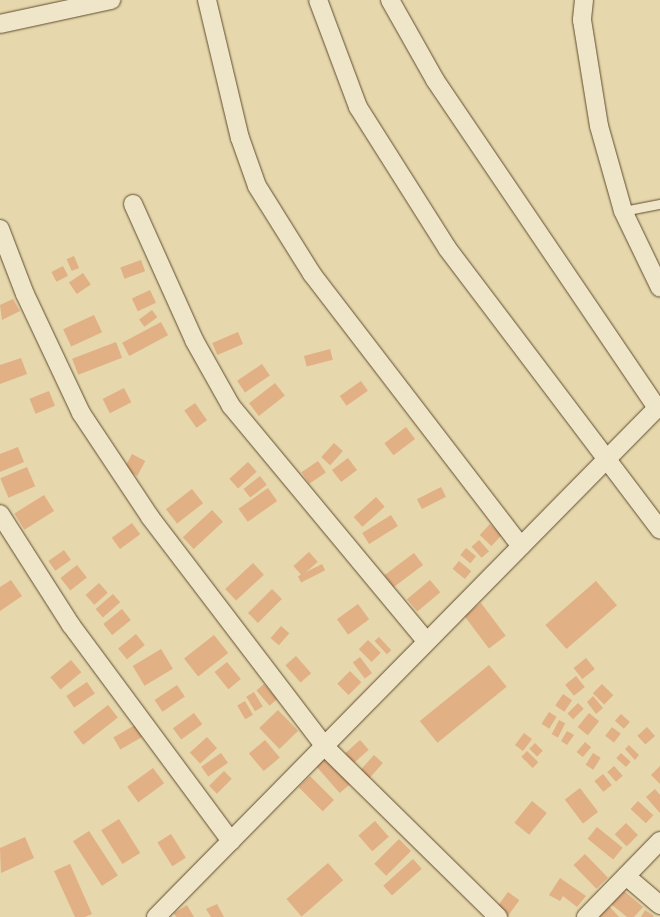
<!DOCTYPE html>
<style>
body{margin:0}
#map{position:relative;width:660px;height:917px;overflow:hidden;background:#e6d7ac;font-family:"IM FELL French Canon",serif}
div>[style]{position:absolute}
.building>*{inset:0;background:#e1b084;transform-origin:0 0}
.roads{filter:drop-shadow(0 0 1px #604d2f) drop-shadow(0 0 1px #604d2f)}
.lane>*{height:9px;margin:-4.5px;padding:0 4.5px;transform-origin:4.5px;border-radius:4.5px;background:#efe5c9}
.street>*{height:18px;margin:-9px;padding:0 9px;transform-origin:9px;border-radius:9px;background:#efe5c9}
span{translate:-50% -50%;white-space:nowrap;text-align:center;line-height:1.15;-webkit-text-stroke:3px #efe5c9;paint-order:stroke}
</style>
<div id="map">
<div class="building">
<div style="left:74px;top:256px;width:13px;height:8px;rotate:67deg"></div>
<div style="left:141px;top:260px;width:12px;height:22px;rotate:70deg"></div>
<div style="left:63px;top:266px;width:11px;height:13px;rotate:63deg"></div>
<div style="left:83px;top:273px;width:14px;height:17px;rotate:56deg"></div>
<div style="left:150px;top:290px;width:14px;height:20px;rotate:65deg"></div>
<div style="clip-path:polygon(13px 299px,20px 311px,2px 320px,0 305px)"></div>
<div style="left:152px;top:310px;width:9px;height:16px;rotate:54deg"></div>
<div style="left:94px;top:315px;width:19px;height:34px;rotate:65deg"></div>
<div style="left:161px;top:322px;width:15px;height:44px;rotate:62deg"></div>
<div style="left:238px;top:332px;width:13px;height:28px;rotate:67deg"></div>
<div style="left:116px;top:342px;width:17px;height:47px;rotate:69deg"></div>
<div style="left:330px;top:349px;width:11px;height:27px;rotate:75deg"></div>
<div style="clip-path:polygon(21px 358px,27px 374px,0 384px,0 365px)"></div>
<div style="left:262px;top:364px;width:14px;height:30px;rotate:56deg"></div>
<div style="left:361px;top:381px;width:12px;height:26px;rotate:55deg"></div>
<div style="left:275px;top:383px;width:16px;height:33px;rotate:52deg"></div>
<div style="left:124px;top:388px;width:16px;height:24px;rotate:63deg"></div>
<div style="left:49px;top:391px;width:16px;height:21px;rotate:68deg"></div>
<div style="left:195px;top:403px;width:21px;height:13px;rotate:55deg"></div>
<div style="left:406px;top:427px;width:15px;height:27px;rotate:53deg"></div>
<div style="left:334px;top:443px;width:12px;height:19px;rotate:42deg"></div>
<div style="clip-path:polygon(18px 447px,24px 462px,0 472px,0 454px)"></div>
<div style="left:132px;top:454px;width:15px;height:17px;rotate:28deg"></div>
<div style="left:348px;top:458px;width:15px;height:20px;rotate:53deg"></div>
<div style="left:318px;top:461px;width:14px;height:20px;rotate:56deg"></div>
<div style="left:248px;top:462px;width:13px;height:25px;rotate:48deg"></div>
<div style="left:27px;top:467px;width:21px;height:29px;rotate:67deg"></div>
<div style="left:260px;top:476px;width:11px;height:21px;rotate:52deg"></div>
<div style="left:441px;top:487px;width:11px;height:27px;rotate:63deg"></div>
<div style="left:268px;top:488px;width:16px;height:36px;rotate:55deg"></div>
<div style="left:192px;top:489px;width:18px;height:33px;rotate:52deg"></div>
<div style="left:44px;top:495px;width:19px;height:35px;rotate:58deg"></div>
<div style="left:376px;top:497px;width:13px;height:30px;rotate:48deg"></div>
<div style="left:212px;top:510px;width:16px;height:40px;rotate:47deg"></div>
<div style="left:391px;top:515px;width:13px;height:34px;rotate:58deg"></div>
<div style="left:132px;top:523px;width:14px;height:25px;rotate:54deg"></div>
<div style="left:490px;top:524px;width:16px;height:15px;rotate:43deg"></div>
<div style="left:479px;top:540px;width:15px;height:10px;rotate:48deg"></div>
<div style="left:466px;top:548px;width:13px;height:9px;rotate:39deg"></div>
<div style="left:64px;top:550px;width:12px;height:19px;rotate:55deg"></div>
<div style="left:309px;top:552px;width:13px;height:21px;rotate:48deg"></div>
<div style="left:414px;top:553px;width:15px;height:37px;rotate:53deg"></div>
<div style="left:459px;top:561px;width:16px;height:10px;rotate:40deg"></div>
<div style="left:253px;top:563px;width:16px;height:38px;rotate:47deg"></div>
<div style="left:322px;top:564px;width:7px;height:27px;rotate:63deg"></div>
<div style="left:77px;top:565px;width:16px;height:21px;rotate:52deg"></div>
<div style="clip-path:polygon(11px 580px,22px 596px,0 611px,0 587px)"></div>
<div style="left:430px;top:580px;width:16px;height:30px;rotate:50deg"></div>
<div style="left:596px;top:581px;width:32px;height:67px;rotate:49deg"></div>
<div style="left:99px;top:583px;width:13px;height:18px;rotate:48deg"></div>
<div style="left:272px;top:589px;width:14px;height:34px;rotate:45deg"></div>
<div style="left:113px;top:594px;width:11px;height:23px;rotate:49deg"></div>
<div style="left:481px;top:603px;width:41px;height:21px;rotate:53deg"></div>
<div style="left:358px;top:604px;width:19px;height:26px;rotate:54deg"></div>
<div style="left:122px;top:609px;width:14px;height:24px;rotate:51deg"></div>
<div style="left:281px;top:626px;width:11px;height:16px;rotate:41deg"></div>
<div style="left:136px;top:634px;width:14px;height:23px;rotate:51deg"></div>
<div style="left:214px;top:635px;width:23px;height:38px;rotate:52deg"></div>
<div style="left:379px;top:637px;width:18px;height:6px;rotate:47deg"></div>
<div style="left:368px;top:640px;width:18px;height:13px;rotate:45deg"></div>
<div style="left:161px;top:649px;width:23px;height:33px;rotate:59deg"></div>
<div style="left:296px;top:656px;width:23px;height:14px;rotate:49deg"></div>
<div style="left:360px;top:657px;width:20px;height:9px;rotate:53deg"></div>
<div style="left:586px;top:658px;width:14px;height:16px;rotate:51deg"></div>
<div style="left:71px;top:660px;width:16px;height:27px;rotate:50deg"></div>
<div style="left:227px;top:662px;width:22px;height:16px;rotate:51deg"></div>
<div style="left:489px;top:665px;width:28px;height:89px;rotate:51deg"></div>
<div style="left:350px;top:671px;width:16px;height:18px;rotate:45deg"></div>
<div style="left:576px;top:676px;width:14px;height:14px;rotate:51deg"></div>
<div style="left:87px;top:682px;width:14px;height:25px;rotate:56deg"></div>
<div style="left:264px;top:684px;width:20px;height:10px;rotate:49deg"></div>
<div style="left:602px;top:684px;width:16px;height:13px;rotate:45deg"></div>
<div style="left:177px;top:685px;width:14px;height:27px;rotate:56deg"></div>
<div style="left:254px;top:692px;width:17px;height:9px;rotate:59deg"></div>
<div style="left:563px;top:694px;width:11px;height:14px;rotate:34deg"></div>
<div style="clip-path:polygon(593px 696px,603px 708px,596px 714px,587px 702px)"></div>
<div style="left:245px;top:701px;width:16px;height:9px;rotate:60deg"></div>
<div style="left:578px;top:703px;width:8px;height:15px;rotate:45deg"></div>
<div style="left:108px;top:705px;width:16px;height:44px;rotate:52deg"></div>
<div style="left:278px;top:710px;width:29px;height:26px;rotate:46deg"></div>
<div style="left:549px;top:712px;width:9px;height:14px;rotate:32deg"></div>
<div style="left:194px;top:713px;width:14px;height:26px;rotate:54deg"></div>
<div style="left:589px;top:713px;width:13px;height:18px;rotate:39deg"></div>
<div style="left:621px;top:714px;width:12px;height:9px;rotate:42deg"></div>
<div style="left:559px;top:720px;width:7px;height:16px;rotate:27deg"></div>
<div style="left:135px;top:725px;width:14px;height:25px;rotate:60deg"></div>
<div style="left:612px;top:727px;width:11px;height:11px;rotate:38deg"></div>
<div style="left:647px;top:727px;width:12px;height:13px;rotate:48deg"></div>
<div style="clip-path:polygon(567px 731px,574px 735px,567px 745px,561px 741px)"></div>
<div style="left:524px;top:733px;width:10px;height:15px;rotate:37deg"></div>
<div style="left:207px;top:737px;width:15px;height:23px;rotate:48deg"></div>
<div style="left:265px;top:740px;width:23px;height:21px;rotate:50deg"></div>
<div style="left:360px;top:740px;width:13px;height:21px;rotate:48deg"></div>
<div style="left:585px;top:742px;width:8px;height:13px;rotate:40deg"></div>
<div style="left:535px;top:743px;width:11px;height:8px;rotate:45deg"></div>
<div style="clip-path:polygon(629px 745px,639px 755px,635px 760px,625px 749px)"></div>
<div style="left:527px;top:751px;width:16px;height:8px;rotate:45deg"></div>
<div style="left:221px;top:753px;width:12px;height:24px;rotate:55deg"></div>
<div style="left:593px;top:753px;width:9px;height:14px;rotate:32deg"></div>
<div style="left:621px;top:753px;width:13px;height:7px;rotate:42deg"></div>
<div style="left:374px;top:755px;width:12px;height:22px;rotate:42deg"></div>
<div style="left:326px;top:756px;width:37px;height:14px;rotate:49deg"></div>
<div style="left:614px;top:766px;width:13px;height:9px;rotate:48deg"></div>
<div style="clip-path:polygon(660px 766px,660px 784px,651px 775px)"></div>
<div style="left:153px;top:768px;width:19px;height:32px;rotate:54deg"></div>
<div style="left:224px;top:771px;width:11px;height:21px;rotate:45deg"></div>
<div style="left:603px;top:774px;width:14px;height:11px;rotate:51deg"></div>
<div style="left:310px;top:776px;width:34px;height:16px;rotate:45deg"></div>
<div style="left:580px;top:788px;width:30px;height:19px;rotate:53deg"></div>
<div style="clip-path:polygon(655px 789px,660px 795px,660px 813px,646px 797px)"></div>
<div style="left:532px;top:801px;width:19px;height:28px;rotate:39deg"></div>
<div style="left:638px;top:801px;width:21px;height:11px;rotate:43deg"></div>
<div style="left:119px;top:819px;width:40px;height:21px;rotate:58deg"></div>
<div style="left:375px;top:821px;width:21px;height:22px;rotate:49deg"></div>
<div style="left:626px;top:823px;width:17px;height:16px;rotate:45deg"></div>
<div style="left:597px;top:827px;width:33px;height:15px;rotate:39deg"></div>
<div style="left:89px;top:831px;width:53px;height:19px;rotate:57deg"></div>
<div style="left:171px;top:834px;width:28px;height:16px;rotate:58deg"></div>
<div style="clip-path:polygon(25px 837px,34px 858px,1px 873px,0 848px)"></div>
<div style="left:399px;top:839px;width:17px;height:35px;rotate:45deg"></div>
<div style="left:585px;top:854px;width:33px;height:16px;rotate:46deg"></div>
<div style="left:413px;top:859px;width:13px;height:40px;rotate:48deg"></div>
<div style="left:328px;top:863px;width:23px;height:55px;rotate:49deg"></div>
<div style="clip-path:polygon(70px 864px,92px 914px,85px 917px,75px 917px,54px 871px)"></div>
<div style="clip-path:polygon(560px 878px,586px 896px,577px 907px,563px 896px,560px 901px,549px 895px)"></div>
<div style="clip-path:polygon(623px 890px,643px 907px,634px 917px,627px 917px,611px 904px)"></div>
<div style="left:508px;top:892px;width:14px;height:20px;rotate:36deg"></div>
<div style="clip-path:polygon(217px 904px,224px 917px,211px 917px,206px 909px)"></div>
<div style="clip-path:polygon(187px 905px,194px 917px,176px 917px,174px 913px)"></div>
<div style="clip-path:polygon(608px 905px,619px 917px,597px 917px)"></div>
<div style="clip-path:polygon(645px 910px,654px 916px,653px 917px,641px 917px)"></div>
</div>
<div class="roads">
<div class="lane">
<div style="left:623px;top:211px;width:38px;rotate:-11deg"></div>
</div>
<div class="street">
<div style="left:207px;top:0;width:142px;rotate:76.6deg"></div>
<div style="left:240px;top:138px;width:51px;rotate:70.5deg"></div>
<div style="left:257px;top:186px;width:104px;rotate:58deg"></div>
<div style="left:312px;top:274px;width:343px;rotate:52.5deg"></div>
<div style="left:318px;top:0;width:114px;rotate:69.5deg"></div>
<div style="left:358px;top:107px;width:167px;rotate:57.7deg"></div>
<div style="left:447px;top:248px;width:353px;rotate:52.9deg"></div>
<div style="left:390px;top:0;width:92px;rotate:60.6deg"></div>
<div style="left:435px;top:80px;width:396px;rotate:55.9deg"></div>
<div style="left:584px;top:0;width:20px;rotate:96deg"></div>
<div style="left:582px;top:20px;width:107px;rotate:80.9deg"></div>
<div style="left:599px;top:126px;width:88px;rotate:74.2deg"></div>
<div style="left:623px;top:211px;width:85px;rotate:64.3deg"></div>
<div style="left:0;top:24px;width:114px;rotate:-12.2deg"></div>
<div style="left:133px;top:204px;width:149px;rotate:65.8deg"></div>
<div style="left:194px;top:340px;width:76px;rotate:60.7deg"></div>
<div style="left:231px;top:406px;width:305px;rotate:50.3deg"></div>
<div style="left:0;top:229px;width:70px;rotate:69deg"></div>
<div style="left:25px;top:294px;width:132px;rotate:64.8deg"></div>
<div style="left:81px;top:413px;width:125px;rotate:56.4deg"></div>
<div style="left:150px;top:517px;width:289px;rotate:52.7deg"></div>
<div style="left:325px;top:747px;width:243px;rotate:44.5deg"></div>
<div style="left:0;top:514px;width:132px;rotate:57.4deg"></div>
<div style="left:71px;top:625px;width:269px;rotate:53.5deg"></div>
<div style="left:626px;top:876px;width:45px;rotate:40.5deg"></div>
<div style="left:156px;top:917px;width:718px;rotate:-45.45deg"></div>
<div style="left:586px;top:917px;width:106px;rotate:-45.8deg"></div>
</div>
</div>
</div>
